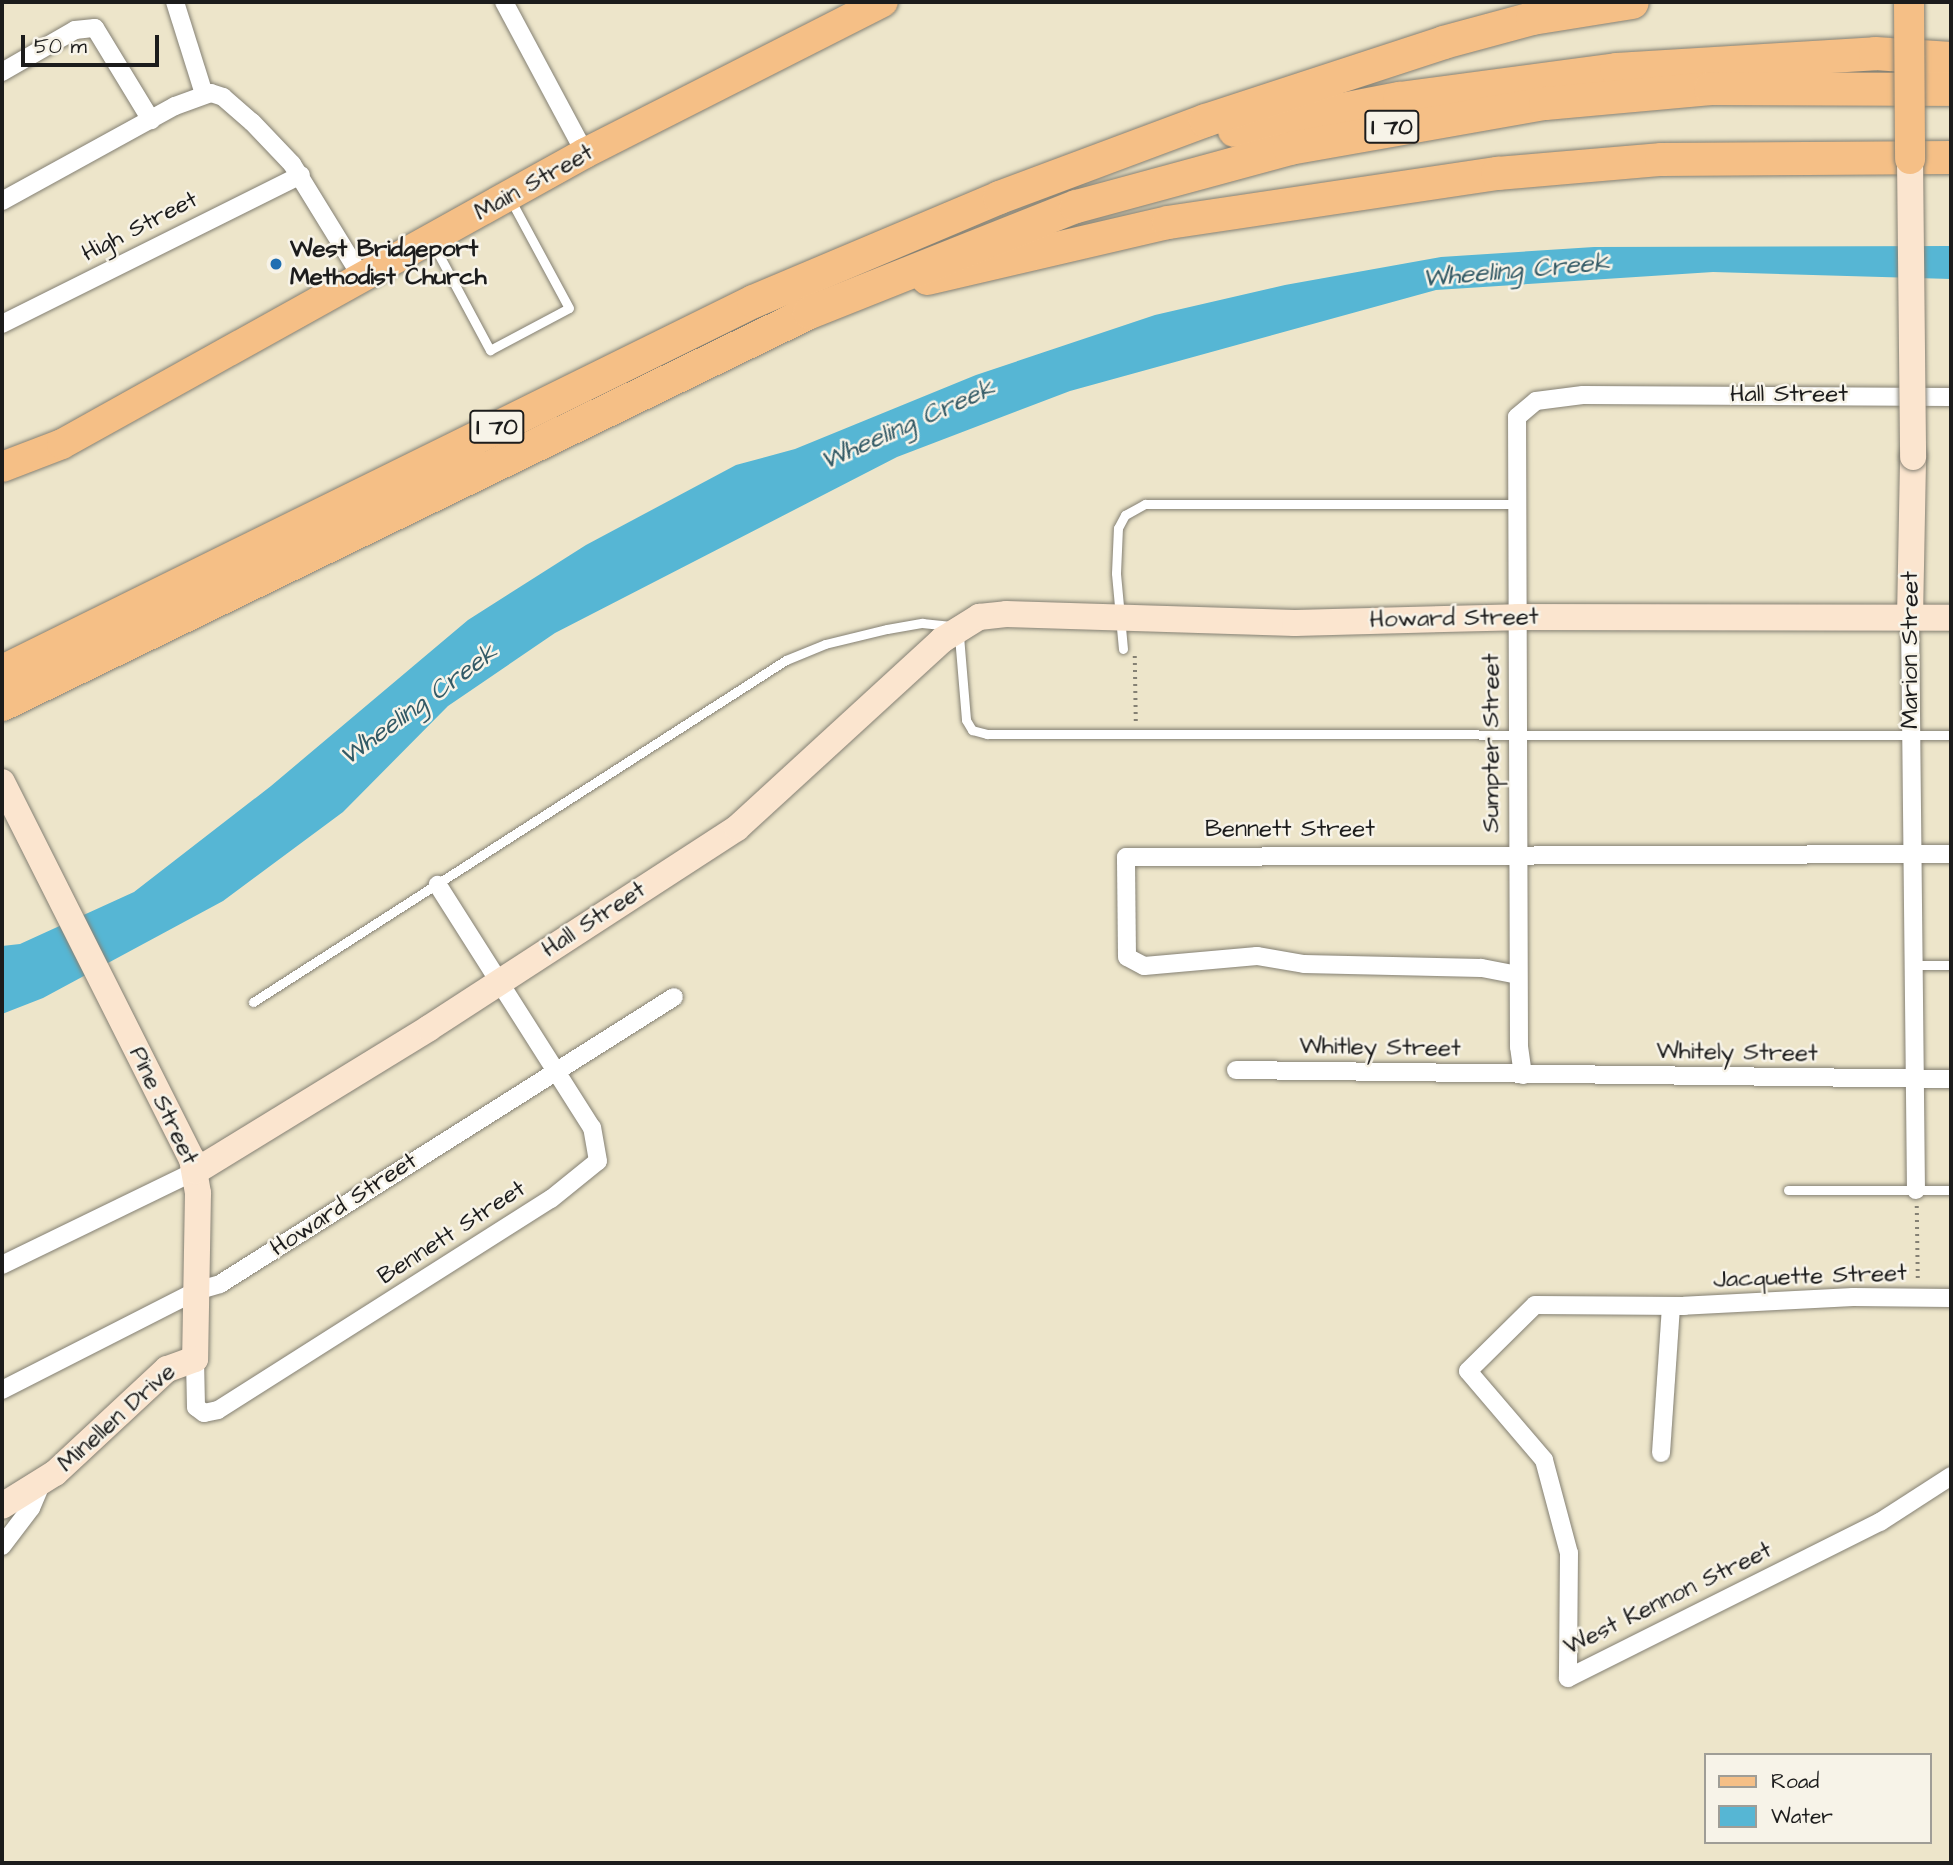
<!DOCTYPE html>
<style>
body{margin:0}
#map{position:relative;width:1953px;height:1865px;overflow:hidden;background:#ede5ca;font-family:"Architects Daughter",sans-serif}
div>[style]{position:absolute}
.water>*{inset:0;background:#56b6d4}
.path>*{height:3.5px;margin-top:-1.75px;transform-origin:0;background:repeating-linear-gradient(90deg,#848073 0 2px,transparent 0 7px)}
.roads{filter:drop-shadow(0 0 2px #848073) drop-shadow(0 0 2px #848073)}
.lane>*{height:9px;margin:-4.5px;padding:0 4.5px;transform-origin:4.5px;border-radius:4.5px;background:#fff}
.street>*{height:18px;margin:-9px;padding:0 9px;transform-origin:9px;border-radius:9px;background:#fff}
.secondary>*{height:26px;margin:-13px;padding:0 13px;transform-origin:13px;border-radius:13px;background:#fbe5cf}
.primary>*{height:30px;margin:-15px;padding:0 15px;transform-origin:15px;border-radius:15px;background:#f5bf86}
.highway>*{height:33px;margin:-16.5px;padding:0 16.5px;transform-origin:16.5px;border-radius:16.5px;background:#f5bf86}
.bridges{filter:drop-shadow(0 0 2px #848073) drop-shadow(0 0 2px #848073)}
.secondary-bridge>*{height:26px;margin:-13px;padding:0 13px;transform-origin:13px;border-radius:13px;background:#fbe5cf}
.primary-bridge>*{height:30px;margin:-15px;padding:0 15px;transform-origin:15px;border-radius:15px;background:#f5bf86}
.dots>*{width:19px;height:19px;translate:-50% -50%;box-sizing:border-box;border:4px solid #f7f3e8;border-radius:50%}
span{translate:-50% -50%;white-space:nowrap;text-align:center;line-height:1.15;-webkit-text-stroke:5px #f7f3e8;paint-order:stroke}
.shield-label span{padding:2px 5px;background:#f7f3e8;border:2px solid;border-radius:5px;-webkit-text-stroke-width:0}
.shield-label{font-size:23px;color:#1c1c1c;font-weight:700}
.street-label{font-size:24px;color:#1c1c1c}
.poi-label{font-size:24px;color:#1c1c1c;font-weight:700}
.left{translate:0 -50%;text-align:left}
.water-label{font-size:26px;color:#335a66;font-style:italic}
.frame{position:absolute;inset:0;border:4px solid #1c1c1c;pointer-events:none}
.legend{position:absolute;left:1704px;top:1753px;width:228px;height:91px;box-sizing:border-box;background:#f7f3e8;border:2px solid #9f9d96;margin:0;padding:9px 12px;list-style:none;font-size:21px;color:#1c1c1c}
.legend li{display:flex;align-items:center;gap:14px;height:35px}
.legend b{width:35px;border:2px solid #9f9d96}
.scale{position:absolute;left:21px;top:35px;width:138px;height:32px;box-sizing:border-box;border:4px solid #1c1c1c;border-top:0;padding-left:9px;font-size:21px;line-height:24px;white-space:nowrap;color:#1c1c1c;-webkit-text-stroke:5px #f7f3e8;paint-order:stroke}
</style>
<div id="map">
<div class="water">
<div style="clip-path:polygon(1951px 246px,1951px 279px,1713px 272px,1436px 290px,1070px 391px,897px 457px,555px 633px,448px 706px,343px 812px,223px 901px,43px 998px,2px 1014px,2px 946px,20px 944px,134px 892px,271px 786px,468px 620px,586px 545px,736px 465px,795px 449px,976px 375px,1155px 315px,1285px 285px,1441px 257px,1594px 247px)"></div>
</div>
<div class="path">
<div style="left:1135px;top:656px;width:66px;rotate:89.1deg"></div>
<div style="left:1917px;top:1206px;width:76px;rotate:89.2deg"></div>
</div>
<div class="roads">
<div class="lane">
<div style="left:432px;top:242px;width:123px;rotate:61.8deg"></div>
<div style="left:490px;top:350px;width:89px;rotate:-28deg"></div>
<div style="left:569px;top:308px;width:124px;rotate:-118.4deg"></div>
<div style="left:959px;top:636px;width:84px;rotate:85.2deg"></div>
<div style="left:966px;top:720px;width:12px;rotate:59deg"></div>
<div style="left:972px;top:730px;width:16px;rotate:15deg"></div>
<div style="left:987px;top:734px;width:964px;rotate:0.06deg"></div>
<div style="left:1123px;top:649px;width:76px;rotate:-95.3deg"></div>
<div style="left:1116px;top:573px;width:45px;rotate:-87.5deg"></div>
<div style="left:1118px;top:528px;width:15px;rotate:-62deg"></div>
<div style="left:1125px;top:515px;width:23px;rotate:-29deg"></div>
<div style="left:1145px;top:504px;width:371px"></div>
<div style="left:1914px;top:965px;width:37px"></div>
<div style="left:253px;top:1002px;width:633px;rotate:-32.69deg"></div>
<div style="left:786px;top:660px;width:42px;rotate:-22.3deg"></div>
<div style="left:825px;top:644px;width:64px;rotate:-13.6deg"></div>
<div style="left:887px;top:629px;width:36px;rotate:-10deg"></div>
<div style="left:922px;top:623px;width:29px;rotate:6deg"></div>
<div style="left:1788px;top:1190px;width:163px"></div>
</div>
<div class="street">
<div style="left:175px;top:2px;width:96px;rotate:72.5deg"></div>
<div style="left:504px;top:2px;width:171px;rotate:61.8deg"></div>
<div style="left:2px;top:72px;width:84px;rotate:-29.9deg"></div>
<div style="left:75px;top:30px;width:20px;rotate:-6deg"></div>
<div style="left:95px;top:28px;width:108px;rotate:58.7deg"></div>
<div style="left:2px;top:201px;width:197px;rotate:-28.8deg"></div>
<div style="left:175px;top:106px;width:38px;rotate:-20deg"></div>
<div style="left:211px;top:93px;width:13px;rotate:18deg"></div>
<div style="left:223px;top:97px;width:38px;rotate:41deg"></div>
<div style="left:252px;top:122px;width:58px;rotate:46.4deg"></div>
<div style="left:292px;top:164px;width:134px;rotate:58.4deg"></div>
<div style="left:2px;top:324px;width:334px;rotate:-26.5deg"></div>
<div style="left:1910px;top:618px;width:572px;rotate:89.4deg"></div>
<div style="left:1518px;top:975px;width:38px;rotate:-169deg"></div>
<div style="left:1481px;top:968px;width:177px;rotate:-178.7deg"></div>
<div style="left:1304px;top:964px;width:48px;rotate:-170.3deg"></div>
<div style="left:1257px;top:956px;width:113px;rotate:174.9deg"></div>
<div style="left:1144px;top:966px;width:19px;rotate:-152deg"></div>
<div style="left:1127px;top:957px;width:100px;rotate:-90.6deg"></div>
<div style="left:1126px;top:857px;width:825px;rotate:-0.21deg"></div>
<div style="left:1236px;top:1070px;width:715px;rotate:0.72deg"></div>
<div style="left:1523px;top:1075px;width:28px;rotate:-98deg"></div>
<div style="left:1519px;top:1047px;width:630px;rotate:-90.18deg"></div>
<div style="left:1517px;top:417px;width:25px;rotate:-40deg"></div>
<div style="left:1536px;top:401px;width:47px;rotate:-7.3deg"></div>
<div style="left:1583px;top:395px;width:368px;rotate:0.3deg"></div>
<div style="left:2px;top:1265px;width:216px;rotate:-25.9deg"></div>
<div style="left:1951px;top:1298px;width:98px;rotate:-179.4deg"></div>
<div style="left:1853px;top:1297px;width:169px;rotate:177deg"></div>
<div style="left:1684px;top:1306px;width:149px;rotate:-179.6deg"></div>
<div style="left:1535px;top:1305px;width:94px;rotate:135.4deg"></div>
<div style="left:1468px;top:1371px;width:117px;rotate:49.5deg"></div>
<div style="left:1544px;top:1460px;width:96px;rotate:75deg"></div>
<div style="left:1569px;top:1553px;width:125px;rotate:90.5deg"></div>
<div style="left:1568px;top:1678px;width:349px;rotate:-26.6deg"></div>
<div style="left:1880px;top:1522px;width:85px;rotate:-32.9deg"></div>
<div style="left:195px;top:1359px;width:48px;rotate:88.8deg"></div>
<div style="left:196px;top:1407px;width:10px;rotate:37deg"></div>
<div style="left:204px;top:1413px;width:14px;rotate:-12deg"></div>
<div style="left:218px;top:1410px;width:394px;rotate:-32.4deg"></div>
<div style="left:551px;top:1199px;width:60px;rotate:-39deg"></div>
<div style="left:598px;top:1161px;width:34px;rotate:-100deg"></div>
<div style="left:592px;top:1128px;width:288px;rotate:-122.4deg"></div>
<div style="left:2px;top:1390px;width:218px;rotate:-27deg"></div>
<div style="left:196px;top:1291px;width:25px;rotate:-16deg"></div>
<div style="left:220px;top:1284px;width:537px;rotate:-32.3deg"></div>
<div style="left:1661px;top:1453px;width:147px;rotate:-86.1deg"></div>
<div style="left:2px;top:1546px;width:48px;rotate:-52.7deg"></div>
<div style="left:31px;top:1508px;width:25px;rotate:-67deg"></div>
</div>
<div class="secondary">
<div style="left:1910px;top:618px;width:161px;rotate:-88.9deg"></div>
<div style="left:2px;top:782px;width:422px;rotate:63.3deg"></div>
<div style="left:192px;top:1159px;width:35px;rotate:80deg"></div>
<div style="left:198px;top:1193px;width:166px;rotate:91deg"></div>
<div style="left:195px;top:1359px;width:30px;rotate:160deg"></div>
<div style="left:167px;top:1369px;width:153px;rotate:137.1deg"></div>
<div style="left:55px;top:1473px;width:62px;rotate:148.1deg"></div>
<div style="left:196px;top:1171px;width:273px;rotate:-31.5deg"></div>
<div style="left:429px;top:1028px;width:367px;rotate:-33deg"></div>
<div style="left:737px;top:828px;width:278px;rotate:-42.5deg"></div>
<div style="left:942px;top:640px;width:44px;rotate:-31.9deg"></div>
<div style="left:979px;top:617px;width:27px;rotate:-6deg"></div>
<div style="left:1006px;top:614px;width:289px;rotate:1.8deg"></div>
<div style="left:1295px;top:623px;width:222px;rotate:-1.5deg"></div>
<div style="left:1517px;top:617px;width:434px;rotate:0.1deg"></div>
</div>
<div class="primary">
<div style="left:2px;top:467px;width:64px;rotate:-21deg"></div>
<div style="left:62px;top:444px;width:599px;rotate:-29.09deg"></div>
<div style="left:585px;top:153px;width:334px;rotate:-26.9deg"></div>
</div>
<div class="highway">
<div style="left:1234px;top:130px;width:168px;rotate:-11deg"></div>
<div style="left:1399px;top:98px;width:219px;rotate:-7.6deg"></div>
<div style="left:1616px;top:69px;width:259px;rotate:-3.5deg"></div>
<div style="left:1875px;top:53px;width:76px;rotate:3.8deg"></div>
<div style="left:927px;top:278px;width:247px;rotate:-13.1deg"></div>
<div style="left:1168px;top:222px;width:333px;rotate:-8.5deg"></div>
<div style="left:1497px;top:173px;width:165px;rotate:-4.9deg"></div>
<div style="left:1661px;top:159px;width:290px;rotate:-0.4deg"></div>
<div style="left:2px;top:671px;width:837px;rotate:-26.23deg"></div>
<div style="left:753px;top:301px;width:267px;rotate:-22.9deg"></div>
<div style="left:999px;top:197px;width:220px;rotate:-20.5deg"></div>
<div style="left:1205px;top:120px;width:250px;rotate:-18.1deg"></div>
<div style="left:1443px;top:42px;width:92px;rotate:-15.1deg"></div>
<div style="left:1532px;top:18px;width:101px;rotate:-9.1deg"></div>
<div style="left:2px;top:704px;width:897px;rotate:-25.91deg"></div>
<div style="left:809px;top:312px;width:287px;rotate:-21.7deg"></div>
<div style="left:1076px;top:206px;width:221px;rotate:-15.2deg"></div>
<div style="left:1289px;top:148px;width:260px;rotate:-10deg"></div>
<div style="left:1545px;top:103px;width:166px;rotate:-5.2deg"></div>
<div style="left:1710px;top:88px;width:241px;rotate:0.2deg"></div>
</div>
</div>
<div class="bridges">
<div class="secondary-bridge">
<div style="left:1910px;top:159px;width:298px;rotate:89.4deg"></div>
</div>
<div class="primary-bridge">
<div style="left:1909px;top:4px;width:155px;rotate:89.6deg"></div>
</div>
</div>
<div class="dots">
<div style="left:276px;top:264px;background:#1f6fb2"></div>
</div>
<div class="shield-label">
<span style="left:1392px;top:127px">I 70</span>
<span style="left:497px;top:427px">I 70</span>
</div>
<div class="street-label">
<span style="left:534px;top:183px;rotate:-29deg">Main Street</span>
<span style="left:140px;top:227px;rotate:-27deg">High Street</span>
<span style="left:1789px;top:395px">Hall Street</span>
<span style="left:1454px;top:619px;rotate:-1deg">Howard Street</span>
<span style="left:1911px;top:650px;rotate:-90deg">Marion Street</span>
<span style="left:1492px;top:743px;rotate:-90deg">Sumpter Street</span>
<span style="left:1290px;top:830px">Bennett Street</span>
<span style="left:594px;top:920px;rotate:-33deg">Hall Street</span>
<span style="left:1380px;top:1048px;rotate:1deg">Whitley Street</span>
<span style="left:1737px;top:1053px;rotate:1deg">Whitely Street</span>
<span style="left:163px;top:1106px;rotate:64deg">Pine Street</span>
<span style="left:344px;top:1205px;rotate:-33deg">Howard Street</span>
<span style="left:452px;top:1233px;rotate:-33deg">Bennett Street</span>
<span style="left:1810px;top:1277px;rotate:-2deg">Jacquette Street</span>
<span style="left:117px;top:1418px;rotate:-42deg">Minellen Drive</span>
<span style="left:1668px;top:1599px;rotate:-26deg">West Kennon Street</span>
</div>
<div class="poi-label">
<span class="left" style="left:290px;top:264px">West Bridgeport<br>Methodist Church</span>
</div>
<div class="water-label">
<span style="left:1516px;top:271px;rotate:-5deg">Wheeling Creek</span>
<span style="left:908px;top:425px;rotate:-24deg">Wheeling Creek</span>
<span style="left:419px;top:705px;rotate:-36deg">Wheeling Creek</span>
</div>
<div class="frame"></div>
<ul class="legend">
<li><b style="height:9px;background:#f5bf86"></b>Road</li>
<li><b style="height:19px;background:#56b6d4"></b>Water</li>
</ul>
<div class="scale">50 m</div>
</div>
